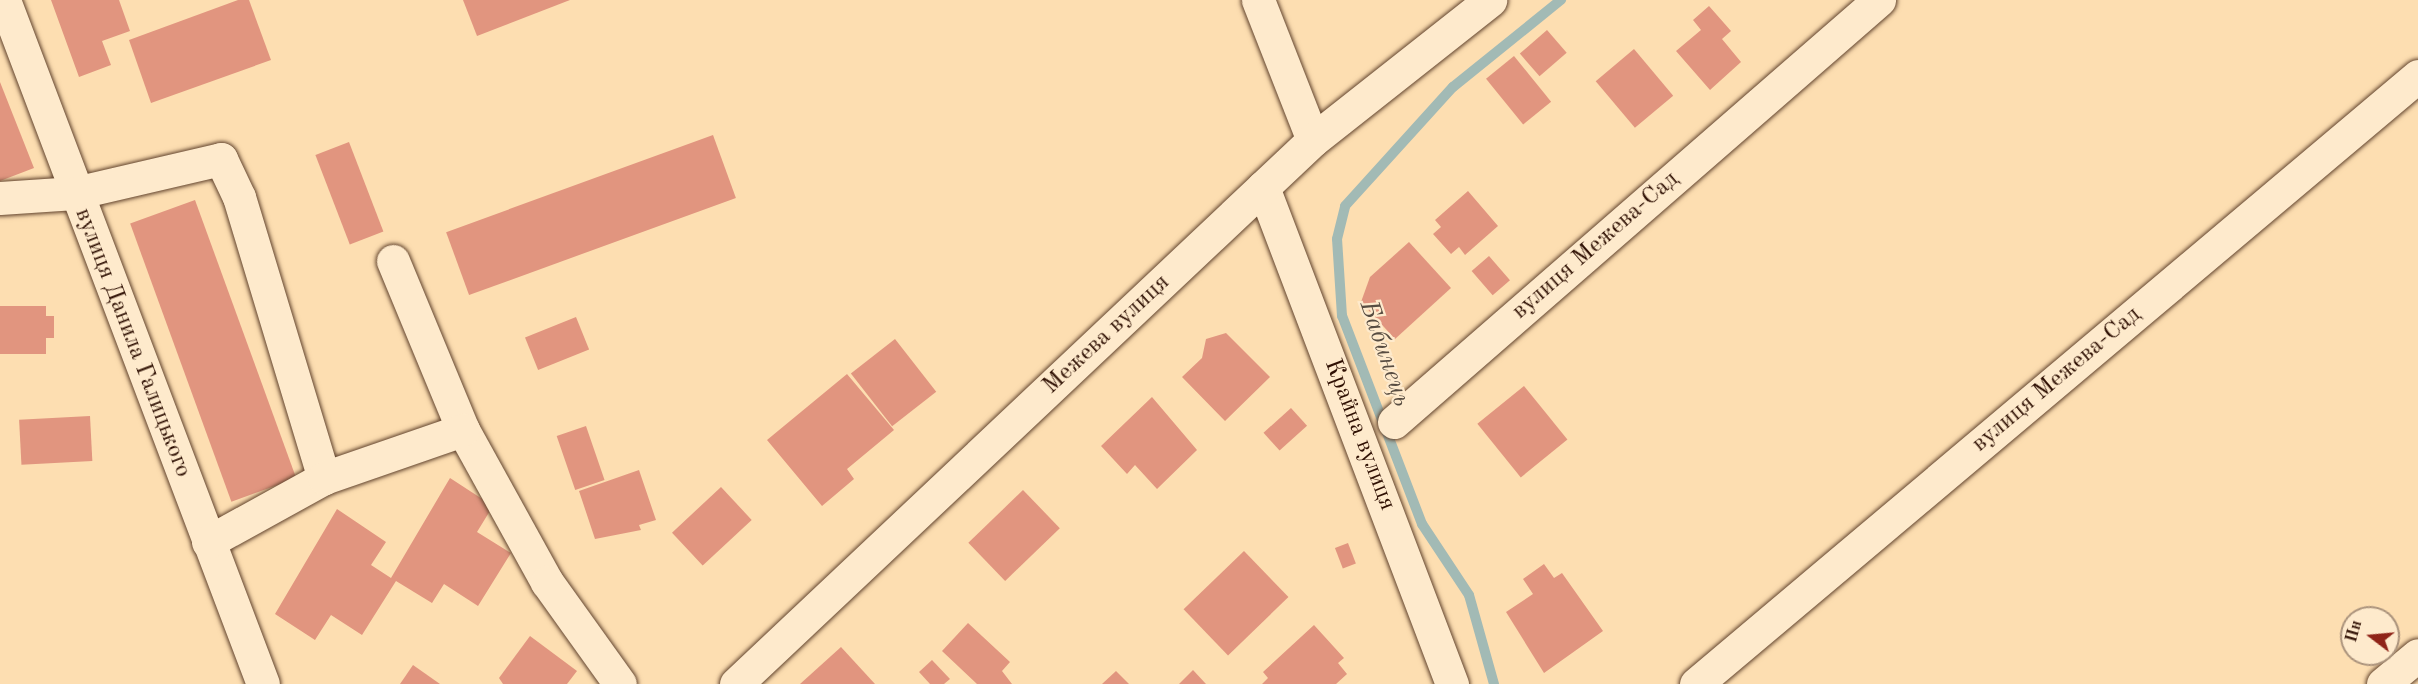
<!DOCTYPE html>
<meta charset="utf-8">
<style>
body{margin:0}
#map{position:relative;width:2418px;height:684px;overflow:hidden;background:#fddeb1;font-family:"Old Standard TT",serif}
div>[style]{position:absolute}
.stream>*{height:10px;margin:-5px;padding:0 5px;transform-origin:5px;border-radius:5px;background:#a2bab5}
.building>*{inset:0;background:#e1957f;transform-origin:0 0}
.roads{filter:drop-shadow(0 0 2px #62442e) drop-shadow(0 0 2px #62442e)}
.minor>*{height:33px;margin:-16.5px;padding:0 16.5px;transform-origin:16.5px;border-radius:16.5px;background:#feeacc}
span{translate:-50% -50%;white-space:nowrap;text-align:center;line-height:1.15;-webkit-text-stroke:4.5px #feeacc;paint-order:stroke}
.street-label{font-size:24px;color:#2f1003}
.water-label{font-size:26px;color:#574c41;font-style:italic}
.north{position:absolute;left:2340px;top:606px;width:60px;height:60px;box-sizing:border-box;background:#feeacc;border:2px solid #ab937c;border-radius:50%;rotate:286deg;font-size:16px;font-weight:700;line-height:24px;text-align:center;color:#2f1003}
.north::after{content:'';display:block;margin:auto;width:21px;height:27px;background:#8f2418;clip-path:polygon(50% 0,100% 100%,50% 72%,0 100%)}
</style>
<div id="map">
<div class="stream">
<div style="left:1494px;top:684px;width:92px;rotate:-105.7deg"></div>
<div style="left:1469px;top:595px;width:85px;rotate:-123.5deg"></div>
<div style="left:1422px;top:524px;width:223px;rotate:-111deg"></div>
<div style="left:1342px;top:316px;width:77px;rotate:-93.7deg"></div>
<div style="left:1337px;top:239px;width:34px;rotate:-76deg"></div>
<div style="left:1345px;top:206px;width:161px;rotate:-47.8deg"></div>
<div style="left:1453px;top:87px;width:139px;rotate:-38.9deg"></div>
</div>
<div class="building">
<div style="clip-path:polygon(51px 0,119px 0,130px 31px,102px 41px,111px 65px,79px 77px)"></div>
<div style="clip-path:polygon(238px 0,249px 0,271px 60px,151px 103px,129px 40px)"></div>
<div style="clip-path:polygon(463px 0,570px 0,477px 36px)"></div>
<div style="clip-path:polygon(1709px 6px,1731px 31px,1722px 39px,1741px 62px,1710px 90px,1676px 51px,1701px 30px,1693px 20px)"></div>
<div style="left:1547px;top:30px;width:30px;height:36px;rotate:49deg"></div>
<div style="left:1634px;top:49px;width:61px;height:50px;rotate:50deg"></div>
<div style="left:1514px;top:56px;width:59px;height:36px;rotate:51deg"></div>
<div style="clip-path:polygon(0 82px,34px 168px,0 181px)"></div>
<div style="left:713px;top:135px;width:67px;height:284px;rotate:70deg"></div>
<div style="left:349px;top:142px;width:96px;height:36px;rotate:69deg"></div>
<div style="clip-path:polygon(1468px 191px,1498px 226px,1465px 255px,1459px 247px,1451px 254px,1433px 234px,1441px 227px,1435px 220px)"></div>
<div style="left:195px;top:200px;width:296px;height:69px;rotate:70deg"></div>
<div style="clip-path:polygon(1409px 242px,1451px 288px,1395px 339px,1361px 302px,1370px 277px)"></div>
<div style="left:1489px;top:256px;width:32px;height:23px;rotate:49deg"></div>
<div style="clip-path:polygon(0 306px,46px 306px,46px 316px,54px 316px,54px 338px,46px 338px,46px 354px,0 354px)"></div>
<div style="left:576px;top:317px;width:35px;height:55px;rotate:68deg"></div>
<div style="clip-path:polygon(1226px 333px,1270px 377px,1225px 421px,1182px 377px,1202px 358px,1206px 339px)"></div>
<div style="left:895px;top:339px;width:67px;height:56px;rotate:52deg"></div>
<div style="clip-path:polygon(847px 374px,894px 430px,847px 469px,854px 479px,822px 506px,767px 440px)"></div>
<div style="left:1524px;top:386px;width:69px;height:60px;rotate:51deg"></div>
<div style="clip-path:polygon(1152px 397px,1197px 450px,1157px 489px,1135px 465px,1127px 474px,1101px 446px)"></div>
<div style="left:1291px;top:408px;width:24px;height:37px;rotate:48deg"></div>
<div style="left:90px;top:416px;width:45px;height:71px;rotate:87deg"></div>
<div style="left:586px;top:426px;width:57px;height:31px;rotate:71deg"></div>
<div style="clip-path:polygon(639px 470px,656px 520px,639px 525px,641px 530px,595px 539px,579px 491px)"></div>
<div style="clip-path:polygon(450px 478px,493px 506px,477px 532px,511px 553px,478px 606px,444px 584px,432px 603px,396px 581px,362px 635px,331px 615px,315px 640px,275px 614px,337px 509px,386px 542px,371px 565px,391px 578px)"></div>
<div style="left:721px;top:487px;width:45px;height:67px;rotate:47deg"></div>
<div style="left:1023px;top:490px;width:53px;height:76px;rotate:46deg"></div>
<div style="left:1348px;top:543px;width:22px;height:14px;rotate:69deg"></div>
<div style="left:1244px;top:551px;width:64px;height:84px;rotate:46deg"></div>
<div style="clip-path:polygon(1544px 564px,1554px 578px,1562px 573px,1603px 631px,1544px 673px,1506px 612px,1533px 594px,1523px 579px)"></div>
<div style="clip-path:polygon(968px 623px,1010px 662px,1002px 671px,1012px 684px,977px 684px,942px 651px)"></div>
<div style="clip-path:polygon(1314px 625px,1344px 658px,1338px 663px,1347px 674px,1336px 684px,1262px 684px,1268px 678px,1263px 672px)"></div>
<div style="clip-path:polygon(530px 636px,577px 671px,567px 684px,503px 684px,499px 678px)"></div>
<div style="clip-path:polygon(841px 647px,875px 684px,800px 684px)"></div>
<div style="clip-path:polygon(932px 660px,950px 679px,944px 684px,930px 684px,919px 672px)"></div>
<div style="clip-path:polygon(413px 665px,440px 684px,400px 684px)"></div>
<div style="clip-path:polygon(1193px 670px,1206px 684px,1179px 684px)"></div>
<div style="clip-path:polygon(1116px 671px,1129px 684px,1102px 684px)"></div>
</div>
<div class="roads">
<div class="minor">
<div style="left:4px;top:0;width:731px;rotate:69.26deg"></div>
<div style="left:1258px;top:0;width:150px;rotate:68.6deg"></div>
<div style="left:1263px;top:187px;width:532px;rotate:69.18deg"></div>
<div style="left:0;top:198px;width:75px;rotate:-3.8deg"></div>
<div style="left:75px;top:193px;width:150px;rotate:-13.1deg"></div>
<div style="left:221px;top:159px;width:42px;rotate:64.7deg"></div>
<div style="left:239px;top:197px;width:294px;rotate:73.2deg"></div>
<div style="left:393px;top:261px;width:183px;rotate:67.5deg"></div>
<div style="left:463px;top:430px;width:174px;rotate:61.1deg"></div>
<div style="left:547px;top:582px;width:125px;rotate:54.4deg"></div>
<div style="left:1394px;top:422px;width:643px;rotate:-41.03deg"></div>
<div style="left:208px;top:542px;width:132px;rotate:-28.9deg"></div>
<div style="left:324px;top:478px;width:147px;rotate:-19.1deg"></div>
<div style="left:736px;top:684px;width:793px;rotate:-43.31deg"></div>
<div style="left:1313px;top:140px;width:226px;rotate:-38.3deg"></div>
<div style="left:1696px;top:684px;width:944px;rotate:-40.1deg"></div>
<div style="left:2383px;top:684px;width:45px;rotate:-39.6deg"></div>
</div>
</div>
<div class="street-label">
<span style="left:1596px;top:246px;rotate:-41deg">вулиця Межева-Сад</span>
<span style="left:1107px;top:335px;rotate:-43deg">Межева вулиця</span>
<span style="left:132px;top:343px;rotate:69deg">вулиця Данила Галицького</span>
<span style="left:2057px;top:380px;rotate:-40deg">вулиця Межева-Сад</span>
<span style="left:1359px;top:435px;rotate:69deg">Крайна вулиця</span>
</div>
<div class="water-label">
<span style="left:1384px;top:354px;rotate:71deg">Бабинець</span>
</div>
<div class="north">Пн</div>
</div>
